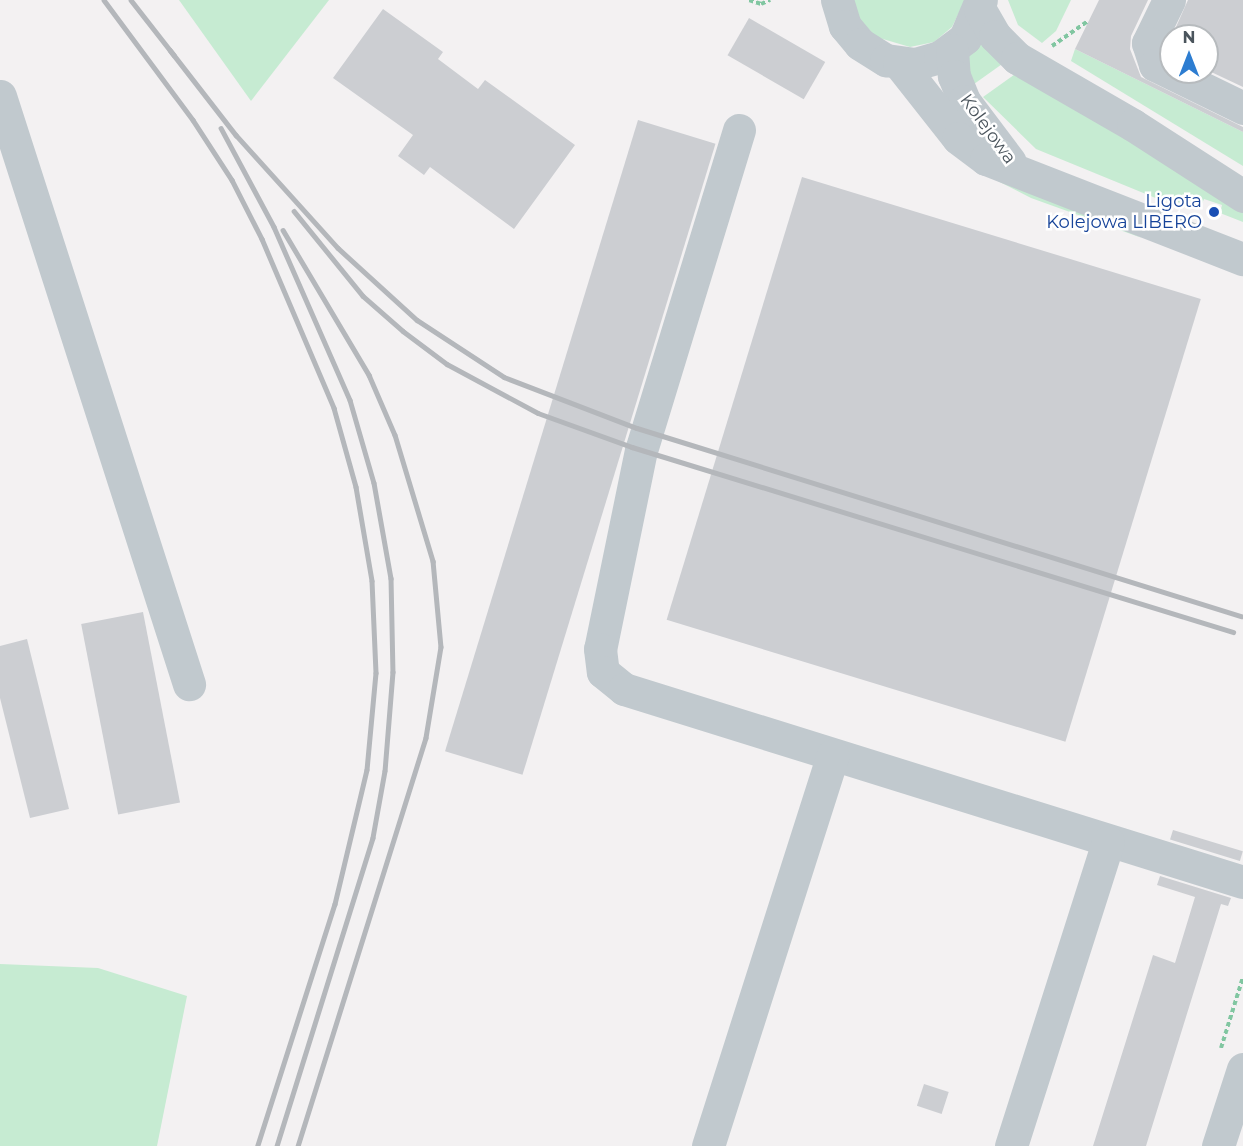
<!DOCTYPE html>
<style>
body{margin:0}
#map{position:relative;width:1243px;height:1146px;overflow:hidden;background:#f3f1f2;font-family:Montserrat,sans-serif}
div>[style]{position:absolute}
.green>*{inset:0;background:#c6ebd2}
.building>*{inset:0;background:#ccced2;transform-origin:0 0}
.path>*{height:4px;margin-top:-2px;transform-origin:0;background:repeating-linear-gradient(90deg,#81c6a1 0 4.5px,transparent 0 7.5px)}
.minor>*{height:33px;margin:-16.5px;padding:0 16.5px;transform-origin:16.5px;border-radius:16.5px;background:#c1c9ce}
.rail>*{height:4.5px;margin:-2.25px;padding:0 2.25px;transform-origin:2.25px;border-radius:2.25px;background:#b4b7bb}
.dots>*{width:16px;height:16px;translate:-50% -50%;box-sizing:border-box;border:3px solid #fff;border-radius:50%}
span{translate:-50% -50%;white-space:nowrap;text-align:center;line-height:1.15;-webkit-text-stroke:5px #fff;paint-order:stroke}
.street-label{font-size:18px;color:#4b555d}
.transit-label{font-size:18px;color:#164399}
.right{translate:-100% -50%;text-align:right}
.north{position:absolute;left:1159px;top:24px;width:60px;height:60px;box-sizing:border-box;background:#fff;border:2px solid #b7bbbe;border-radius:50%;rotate:0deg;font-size:16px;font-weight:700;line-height:24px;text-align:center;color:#4b555d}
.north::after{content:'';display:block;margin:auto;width:21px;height:27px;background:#2d7dd1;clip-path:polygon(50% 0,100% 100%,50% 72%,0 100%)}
</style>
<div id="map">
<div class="green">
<div style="clip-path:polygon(179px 0,329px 0,251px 101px)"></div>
<div style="clip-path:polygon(853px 0,965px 0,952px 27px,934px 42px,910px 47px,876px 37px,860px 20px)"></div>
<div style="clip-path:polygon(1008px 0,1071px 0,1056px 31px,1042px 43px,1018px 25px)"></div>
<div style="clip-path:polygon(977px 37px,1005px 62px,967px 89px,965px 61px)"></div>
<div style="clip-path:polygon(1075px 49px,1243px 132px,1243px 166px,1071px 61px)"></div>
<div style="clip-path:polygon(1018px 72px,1243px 211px,1243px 222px,1220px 213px,1222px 205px,1204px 199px,1201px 206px,1158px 199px,1036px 149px,983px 97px)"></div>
<div style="clip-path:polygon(982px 173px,1120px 227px,1142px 238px,1031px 198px)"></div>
<div style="clip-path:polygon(0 964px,98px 968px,187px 996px,157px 1146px,0 1146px)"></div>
</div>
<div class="building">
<div style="clip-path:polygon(1099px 0,1148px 0,1131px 36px,1130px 49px,1141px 77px,1243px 127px,1243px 132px,1075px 49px)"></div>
<div style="clip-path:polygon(1188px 0,1243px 0,1243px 87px,1207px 70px,1207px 36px,1172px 36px)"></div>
<div style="clip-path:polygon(383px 9px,443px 52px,438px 59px,478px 89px,485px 80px,575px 145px,514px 229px,430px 167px,424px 175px,398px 156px,413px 135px,333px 78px)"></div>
<div style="left:749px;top:18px;width:88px;height:43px;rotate:30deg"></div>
<div style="left:638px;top:120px;width:81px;height:660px;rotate:17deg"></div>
<div style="left:802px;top:177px;width:417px;height:463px;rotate:17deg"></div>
<div style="left:143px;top:612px;width:194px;height:63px;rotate:79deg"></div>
<div style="clip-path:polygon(27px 639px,69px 809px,30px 818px,0 698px,0 646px)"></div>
<div style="left:1173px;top:830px;width:73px;height:10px;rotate:17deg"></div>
<div style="clip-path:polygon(1160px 876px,1231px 898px,1228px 906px,1221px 904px,1146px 1146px,1093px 1146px,1153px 955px,1175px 963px,1195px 897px,1157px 885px)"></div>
<div style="left:924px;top:1084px;width:26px;height:23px;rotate:18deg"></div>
</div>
<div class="path">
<div style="left:749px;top:0;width:13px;rotate:18deg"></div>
<div style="left:761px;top:4px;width:10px;rotate:-24deg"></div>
<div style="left:1052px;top:46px;width:44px;rotate:-34.8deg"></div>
<div style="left:1221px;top:1048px;width:74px;rotate:-72.8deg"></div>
</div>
<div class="minor">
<div style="left:837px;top:0;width:27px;rotate:73deg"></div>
<div style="left:845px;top:26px;width:23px;rotate:50deg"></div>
<div style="left:860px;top:44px;width:31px;rotate:32deg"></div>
<div style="left:886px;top:60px;width:29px;rotate:8deg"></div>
<div style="left:915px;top:64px;width:26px;rotate:-16deg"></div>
<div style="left:940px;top:57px;width:31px;rotate:-37deg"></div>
<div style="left:965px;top:38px;width:41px;rotate:-67.2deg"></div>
<div style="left:1169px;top:0;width:48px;rotate:116deg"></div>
<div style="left:1148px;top:43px;width:23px;rotate:72deg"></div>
<div style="left:1155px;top:65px;width:98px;rotate:26deg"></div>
<div style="left:980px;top:10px;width:30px;rotate:60deg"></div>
<div style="left:995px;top:36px;width:31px;rotate:45deg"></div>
<div style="left:1017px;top:58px;width:134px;rotate:30deg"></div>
<div style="left:1133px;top:125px;width:131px;rotate:32.8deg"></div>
<div style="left:952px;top:50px;width:26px;rotate:86deg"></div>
<div style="left:954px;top:76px;width:27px;rotate:68deg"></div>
<div style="left:964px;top:101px;width:76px;rotate:53deg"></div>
<div style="left:899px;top:63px;width:95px;rotate:51.8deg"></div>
<div style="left:958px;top:138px;width:35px;rotate:37deg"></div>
<div style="left:986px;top:159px;width:276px;rotate:21.3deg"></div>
<div style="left:0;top:96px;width:618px;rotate:72.18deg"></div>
<div style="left:739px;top:130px;width:335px;rotate:107deg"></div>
<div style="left:641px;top:450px;width:203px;rotate:101.6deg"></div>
<div style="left:600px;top:649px;width:23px;rotate:83deg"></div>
<div style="left:603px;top:672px;width:27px;rotate:39deg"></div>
<div style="left:624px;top:689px;width:648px;rotate:17.32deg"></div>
<div style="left:708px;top:1146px;width:410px;rotate:-72.3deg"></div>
<div style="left:1011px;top:1146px;width:319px;rotate:-72.3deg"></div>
<div style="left:1218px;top:1146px;width:81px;rotate:-72deg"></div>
</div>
<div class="rail">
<div style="left:104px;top:0;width:149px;rotate:53.4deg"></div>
<div style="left:193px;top:120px;width:72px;rotate:57deg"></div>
<div style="left:232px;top:180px;width:66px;rotate:63deg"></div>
<div style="left:262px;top:239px;width:184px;rotate:66.9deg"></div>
<div style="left:334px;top:408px;width:82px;rotate:74.4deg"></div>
<div style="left:356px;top:487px;width:95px;rotate:80.3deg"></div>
<div style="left:372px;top:581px;width:92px;rotate:87.5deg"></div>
<div style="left:376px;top:673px;width:97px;rotate:95.3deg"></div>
<div style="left:367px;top:770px;width:138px;rotate:103.4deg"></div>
<div style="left:335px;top:904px;width:254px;rotate:107.7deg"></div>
<div style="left:131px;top:0;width:70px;rotate:52deg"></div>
<div style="left:170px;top:50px;width:108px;rotate:52.2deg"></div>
<div style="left:236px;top:135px;width:152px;rotate:47.9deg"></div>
<div style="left:338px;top:248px;width:107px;rotate:42.3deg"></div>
<div style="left:417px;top:320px;width:104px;rotate:33.2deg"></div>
<div style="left:504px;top:377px;width:142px;rotate:21deg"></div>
<div style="left:637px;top:428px;width:633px;rotate:17.29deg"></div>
<div style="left:221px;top:128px;width:112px;rotate:61.8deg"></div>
<div style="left:274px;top:227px;width:189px;rotate:66.3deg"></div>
<div style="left:350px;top:400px;width:86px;rotate:73.9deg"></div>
<div style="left:374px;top:483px;width:97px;rotate:79.9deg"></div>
<div style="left:391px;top:578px;width:94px;rotate:88.8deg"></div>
<div style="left:393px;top:672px;width:99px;rotate:94.6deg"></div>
<div style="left:385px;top:771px;width:68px;rotate:100.2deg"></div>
<div style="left:373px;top:838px;width:323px;rotate:107.3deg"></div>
<div style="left:294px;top:211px;width:109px;rotate:50.9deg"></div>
<div style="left:363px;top:296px;width:53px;rotate:41.2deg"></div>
<div style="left:403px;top:331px;width:55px;rotate:36.9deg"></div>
<div style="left:447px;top:364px;width:103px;rotate:28.3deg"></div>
<div style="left:538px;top:413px;width:100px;rotate:19.9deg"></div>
<div style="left:632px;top:447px;width:629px;rotate:17.11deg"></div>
<div style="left:283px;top:230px;width:169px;rotate:59.3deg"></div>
<div style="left:369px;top:375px;width:65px;rotate:66.6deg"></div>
<div style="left:395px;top:435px;width:132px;rotate:73.2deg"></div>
<div style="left:433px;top:561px;width:86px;rotate:84.7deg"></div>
<div style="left:441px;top:647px;width:92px;rotate:99.4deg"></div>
<div style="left:426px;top:738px;width:428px;rotate:107.4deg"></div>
</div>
<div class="dots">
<div style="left:1214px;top:212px;background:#1a4fb4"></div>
</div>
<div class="street-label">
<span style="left:988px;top:129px;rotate:54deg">Kolejowa</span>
</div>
<div class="transit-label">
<span class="right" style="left:1202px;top:212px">Ligota<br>Kolejowa LIBERO</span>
</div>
<div class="north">N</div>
</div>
